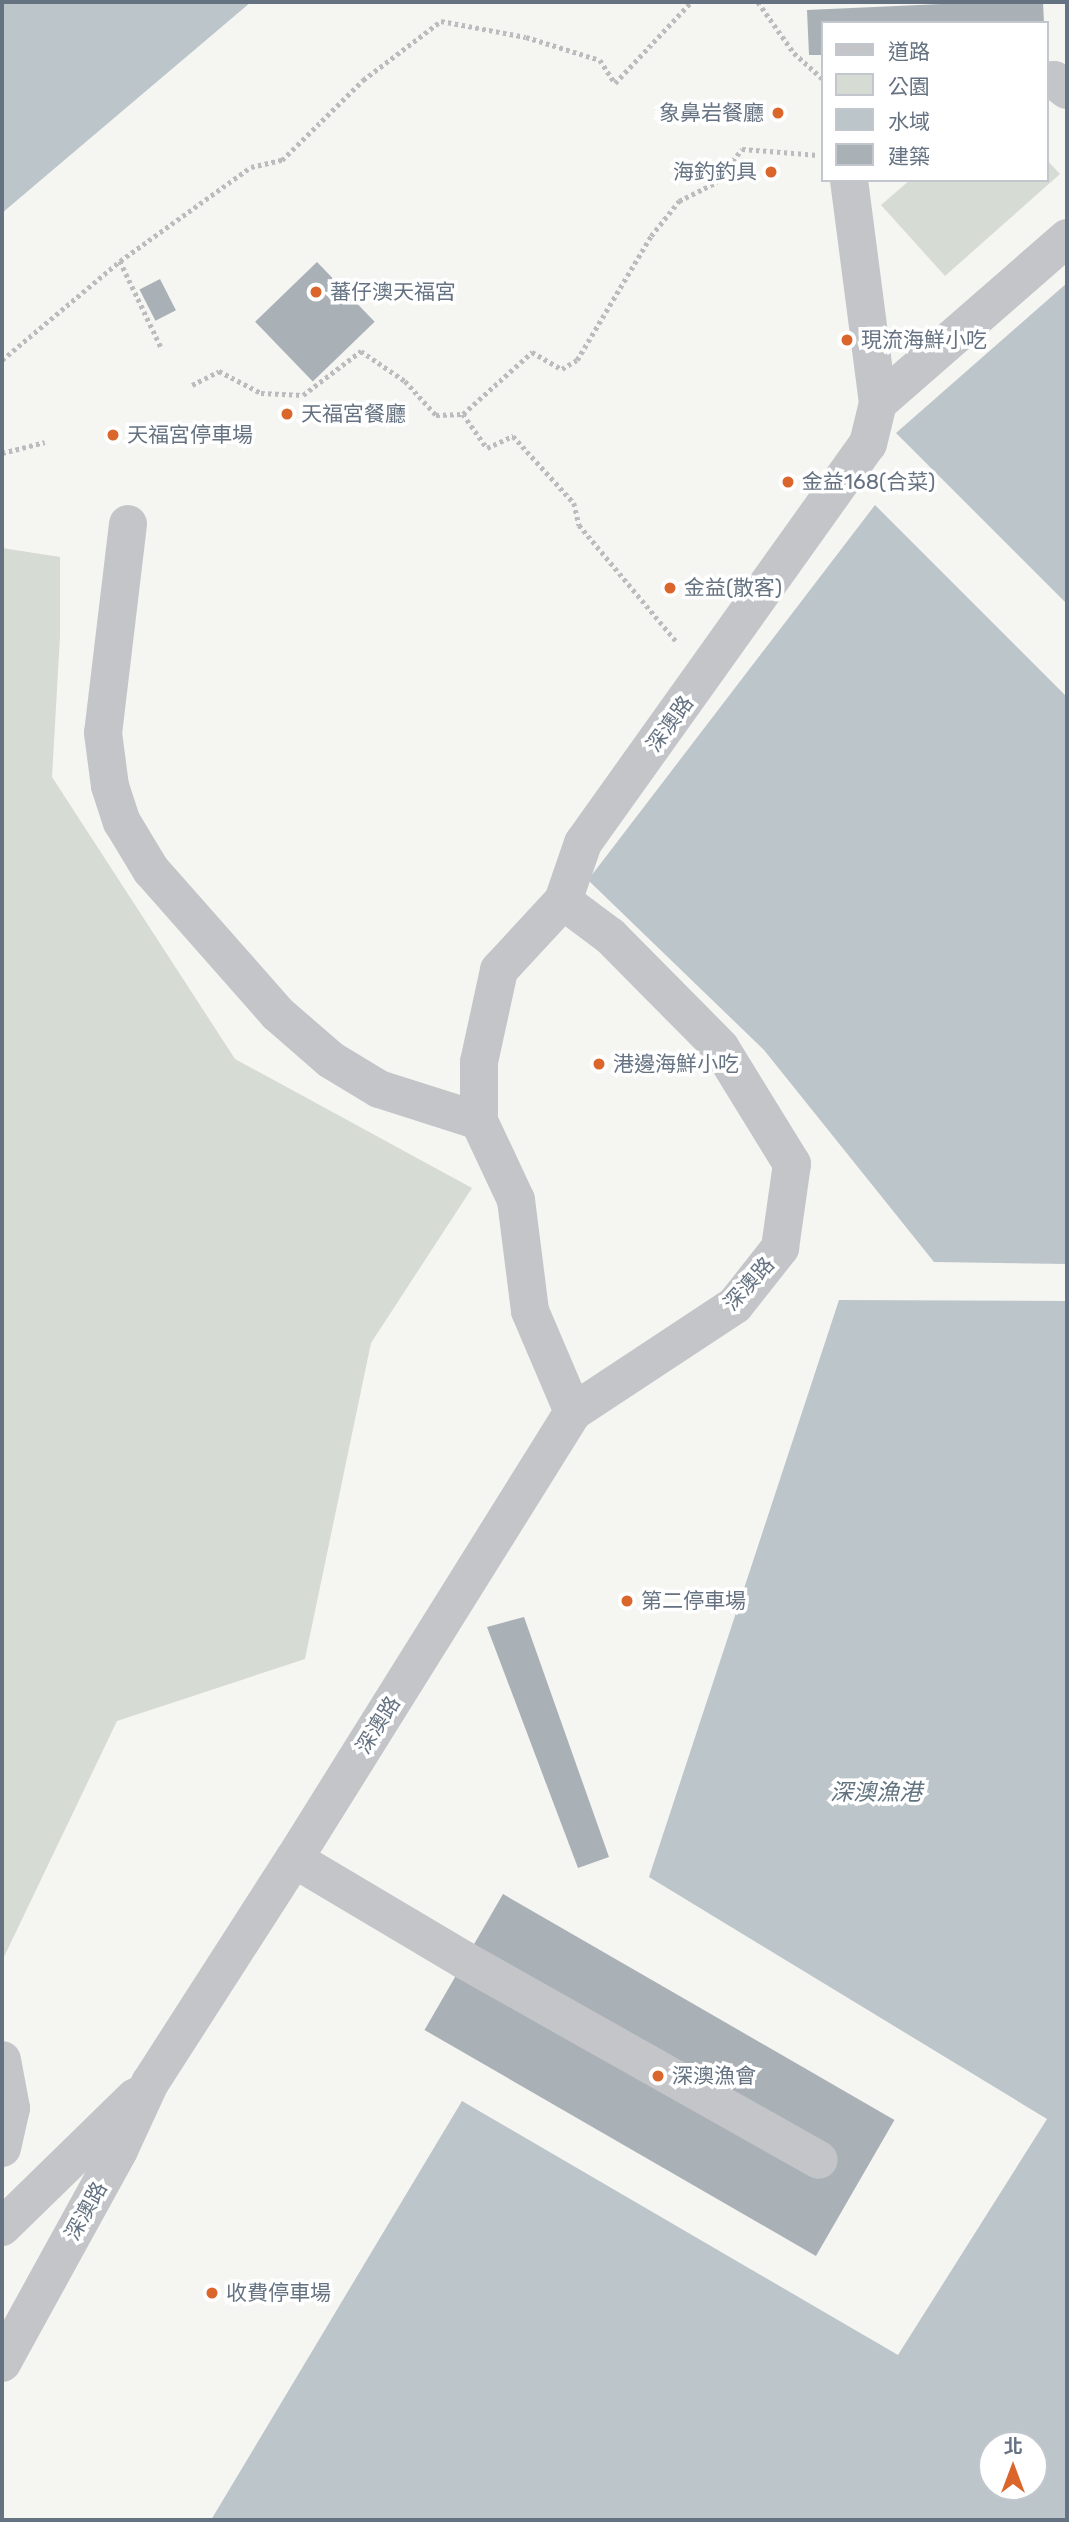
<!DOCTYPE html>
<meta charset="utf-8">
<style>
body{margin:0}
#map{position:relative;width:1069px;height:2522px;overflow:hidden;background:#f5f5f2;font-family:Rubik,"Noto Sans TC",sans-serif}
div>[style]{position:absolute}
.green>*{inset:0;background:#d6dcd3}
.water>*{inset:0;background:#bcc5ca}
.building>*{inset:0;background:#a9b0b6;transform-origin:0 0}
.path>*{height:4.5px;margin-top:-2.25px;transform-origin:0;background:repeating-linear-gradient(90deg,#babcbe 0 3.5px,transparent 0 7px)}
.minor>*{height:38px;margin:-19px;padding:0 19px;transform-origin:19px;border-radius:19px;background:#c3c5c9}
.dots>*{width:19px;height:19px;translate:-50% -50%;box-sizing:border-box;border:4px solid #fff;border-radius:50%}
span{translate:-50% -50%;white-space:nowrap;text-align:center;line-height:1.15;-webkit-text-stroke:7px #fff;paint-order:stroke}
.poi-label{font-size:21px;color:#657282}
.right{translate:-100% -50%;text-align:right}
.left{translate:0 -50%;text-align:left}
.street-label{font-size:21px;color:#657282}
.water-label{font-size:23px;color:#61737f;font-style:italic}
.frame{position:absolute;inset:0;border:4px solid #657282;pointer-events:none}
.legend{position:absolute;left:821px;top:21px;width:228px;height:161px;box-sizing:border-box;background:#fff;border:2px solid #c1c7cd;margin:0;padding:9px 12px;list-style:none;font-size:21px;color:#657282}
.legend li{display:flex;align-items:center;gap:14px;height:35px}
.legend b{width:35px;border:2px solid #c1c7cd}
.north{position:absolute;left:978px;top:2431px;width:70px;height:70px;box-sizing:border-box;background:#fff;border:2px solid #c1c7cd;border-radius:50%;rotate:0deg;font-size:19px;font-weight:700;line-height:28px;text-align:center;color:#657282}
.north::after{content:'';display:block;margin:auto;width:24px;height:32px;background:#db662b;clip-path:polygon(50% 0,100% 100%,50% 72%,0 100%)}
</style>
<div id="map">
<div class="green">
<div style="clip-path:polygon(1046px 159px,1060px 174px,945px 276px,881px 205px,910px 180px,1046px 180px)"></div>
<div style="clip-path:polygon(2px 548px,60px 557px,60px 637px,52px 777px,235px 1059px,472px 1188px,371px 1343px,305px 1659px,117px 1721px,2px 1961px)"></div>
</div>
<div class="water">
<div style="clip-path:polygon(2px 2px,251px 2px,2px 213px)"></div>
<div style="clip-path:polygon(1067px 283px,1067px 604px,896px 433px)"></div>
<div style="clip-path:polygon(875px 505px,1067px 697px,1067px 1264px,934px 1262px,764px 1050px,588px 880px)"></div>
<div style="clip-path:polygon(evenodd,839px 1300px,1067px 1301px,1067px 2520px,211px 2520px,462px 2101px,898px 2355px,1047px 2119px,649px 1877px,839px 1300px,992px 2445px,1034px 2445px,1034px 2487px,992px 2487px,992px 2445px)"></div>
</div>
<div class="building">
<div style="clip-path:polygon(986px 2px,1043px 2px,1044px 23px,822px 23px,822px 55px,809px 55px,807px 10px)"></div>
<div style="left:317px;top:262px;width:83px;height:86px;rotate:46deg"></div>
<div style="left:160px;top:279px;width:35px;height:23px;rotate:63deg"></div>
<div style="clip-path:polygon(524px 1617px,609px 1857px,578px 1868px,487px 1627px)"></div>
<div style="left:503px;top:1894px;width:452px;height:157px;rotate:30deg"></div>
</div>
<div class="path">
<div style="left:758px;top:2px;width:62px;rotate:54.8deg"></div>
<div style="left:794px;top:53px;width:38px;rotate:42deg"></div>
<div style="left:120px;top:261px;width:98px;rotate:64.5deg"></div>
<div style="left:2px;top:360px;width:154px;rotate:-40deg"></div>
<div style="left:120px;top:261px;width:161px;rotate:-35.7deg"></div>
<div style="left:251px;top:167px;width:32px;rotate:-13deg"></div>
<div style="left:282px;top:160px;width:114px;rotate:-44.6deg"></div>
<div style="left:363px;top:80px;width:98px;rotate:-37.1deg"></div>
<div style="left:441px;top:21px;width:86px;rotate:10.7deg"></div>
<div style="left:526px;top:37px;width:77px;rotate:17.3deg"></div>
<div style="left:600px;top:60px;width:27px;rotate:57deg"></div>
<div style="left:615px;top:83px;width:111px;rotate:-46.8deg"></div>
<div style="left:192px;top:385px;width:30px;rotate:-27deg"></div>
<div style="left:219px;top:371px;width:47px;rotate:27.6deg"></div>
<div style="left:261px;top:393px;width:42px;rotate:2.7deg"></div>
<div style="left:303px;top:395px;width:73px;rotate:-37.2deg"></div>
<div style="left:361px;top:351px;width:53px;rotate:34.3deg"></div>
<div style="left:405px;top:381px;width:46px;rotate:47.6deg"></div>
<div style="left:436px;top:415px;width:27px;rotate:-2deg"></div>
<div style="left:463px;top:414px;width:93px;rotate:-41.9deg"></div>
<div style="left:532px;top:352px;width:34px;rotate:30deg"></div>
<div style="left:562px;top:369px;width:17px;rotate:-31deg"></div>
<div style="left:577px;top:360px;width:144px;rotate:-59.2deg"></div>
<div style="left:651px;top:236px;width:45px;rotate:-51.3deg"></div>
<div style="left:679px;top:201px;width:40px;rotate:-26.6deg"></div>
<div style="left:715px;top:183px;width:43px;rotate:-51.5deg"></div>
<div style="left:742px;top:149px;width:76px;rotate:4.5deg"></div>
<div style="left:463px;top:414px;width:42px;rotate:54.8deg"></div>
<div style="left:487px;top:448px;width:29px;rotate:-25deg"></div>
<div style="left:513px;top:436px;width:91px;rotate:47.7deg"></div>
<div style="left:574px;top:503px;width:23px;rotate:77deg"></div>
<div style="left:579px;top:525px;width:151px;rotate:50.1deg"></div>
<div style="left:2px;top:453px;width:44px;rotate:-14.3deg"></div>
</div>
<div class="minor">
<div style="left:1046px;top:81px;width:8px;rotate:-7deg"></div>
<div style="left:1054px;top:80px;width:16px;rotate:38deg"></div>
<div style="left:849px;top:180px;width:225px;rotate:82.6deg"></div>
<div style="left:128px;top:524px;width:210px;rotate:96.8deg"></div>
<div style="left:103px;top:733px;width:53px;rotate:82.5deg"></div>
<div style="left:110px;top:786px;width:38px;rotate:72deg"></div>
<div style="left:122px;top:822px;width:56px;rotate:58.9deg"></div>
<div style="left:151px;top:870px;width:192px;rotate:48.6deg"></div>
<div style="left:278px;top:1014px;width:70px;rotate:41deg"></div>
<div style="left:331px;top:1060px;width:56px;rotate:31.1deg"></div>
<div style="left:379px;top:1089px;width:105px;rotate:17.7deg"></div>
<div style="left:479px;top:1121px;width:87px;rotate:64.9deg"></div>
<div style="left:516px;top:1200px;width:112px;rotate:82.8deg"></div>
<div style="left:530px;top:1311px;width:110px;rotate:66.9deg"></div>
<div style="left:479px;top:1121px;width:59px;rotate:-90deg"></div>
<div style="left:479px;top:1062px;width:94px;rotate:-77.7deg"></div>
<div style="left:499px;top:970px;width:94px;rotate:-47.2deg"></div>
<div style="left:294px;top:1859px;width:198px;rotate:30.7deg"></div>
<div style="left:464px;top:1960px;width:407px;rotate:29.4deg"></div>
<div style="left:2px;top:2060px;width:49px;rotate:79.4deg"></div>
<div style="left:11px;top:2108px;width:41px;rotate:102.7deg"></div>
<div style="left:2px;top:2227px;width:186px;rotate:-44.3deg"></div>
<div style="left:2px;top:2363px;width:243px;rotate:-61.2deg"></div>
<div style="left:119px;top:2150px;width:74px;rotate:-65.2deg"></div>
<div style="left:150px;top:2083px;width:266px;rotate:-57.3deg"></div>
<div style="left:294px;top:1859px;width:527px;rotate:-58.03deg"></div>
<div style="left:573px;top:1412px;width:194px;rotate:-33.4deg"></div>
<div style="left:735px;top:1305px;width:73px;rotate:-51.7deg"></div>
<div style="left:780px;top:1248px;width:85px;rotate:-81.9deg"></div>
<div style="left:792px;top:1164px;width:137px;rotate:-121.6deg"></div>
<div style="left:720px;top:1047px;width:156px;rotate:-134.7deg"></div>
<div style="left:610px;top:936px;width:59px;rotate:-143.3deg"></div>
<div style="left:563px;top:901px;width:61px;rotate:-71deg"></div>
<div style="left:583px;top:843px;width:490px;rotate:-54.5deg"></div>
<div style="left:868px;top:444px;width:42px;rotate:-76.3deg"></div>
<div style="left:878px;top:403px;width:251px;rotate:-41.1deg"></div>
</div>
<div class="dots">
<div style="left:778px;top:113px;background:#db662b"></div>
<div style="left:771px;top:172px;background:#db662b"></div>
<div style="left:316px;top:292px;background:#db662b"></div>
<div style="left:847px;top:340px;background:#db662b"></div>
<div style="left:287px;top:414px;background:#db662b"></div>
<div style="left:113px;top:435px;background:#db662b"></div>
<div style="left:788px;top:482px;background:#db662b"></div>
<div style="left:670px;top:588px;background:#db662b"></div>
<div style="left:599px;top:1064px;background:#db662b"></div>
<div style="left:627px;top:1601px;background:#db662b"></div>
<div style="left:658px;top:2076px;background:#db662b"></div>
<div style="left:212px;top:2293px;background:#db662b"></div>
</div>
<div class="poi-label">
<span class="right" style="left:764px;top:113px">象鼻岩餐廳</span>
<span class="right" style="left:757px;top:172px">海釣釣具</span>
<span class="left" style="left:330px;top:292px">蕃仔澳天福宮</span>
<span class="left" style="left:861px;top:340px">現流海鮮小吃</span>
<span class="left" style="left:301px;top:414px">天福宮餐廳</span>
<span class="left" style="left:127px;top:435px">天福宮停車場</span>
<span class="left" style="left:802px;top:482px">金益168(合菜)</span>
<span class="left" style="left:684px;top:588px">金益(散客)</span>
<span class="left" style="left:613px;top:1064px">港邊海鮮小吃</span>
<span class="left" style="left:641px;top:1601px">第二停車場</span>
<span class="left" style="left:672px;top:2076px">深澳漁會</span>
<span class="left" style="left:226px;top:2293px">收費停車場</span>
</div>
<div class="street-label">
<span style="left:670px;top:724px;rotate:-54deg">深澳路</span>
<span style="left:749px;top:1284px;rotate:-48deg">深澳路</span>
<span style="left:378px;top:1725px;rotate:-58deg">深澳路</span>
<span style="left:86px;top:2211px;rotate:-61deg">深澳路</span>
</div>
<div class="water-label">
<span style="left:876px;top:1792px">深澳漁港</span>
</div>
<div class="frame"></div>
<ul class="legend">
<li><b style="height:9px;background:#c3c5c9"></b>道路</li>
<li><b style="height:19px;background:#d6dcd3"></b>公園</li>
<li><b style="height:19px;background:#bcc5ca"></b>水域</li>
<li><b style="height:19px;background:#a9b0b6"></b>建築</li>
</ul>
<div class="north">北</div>
</div>
